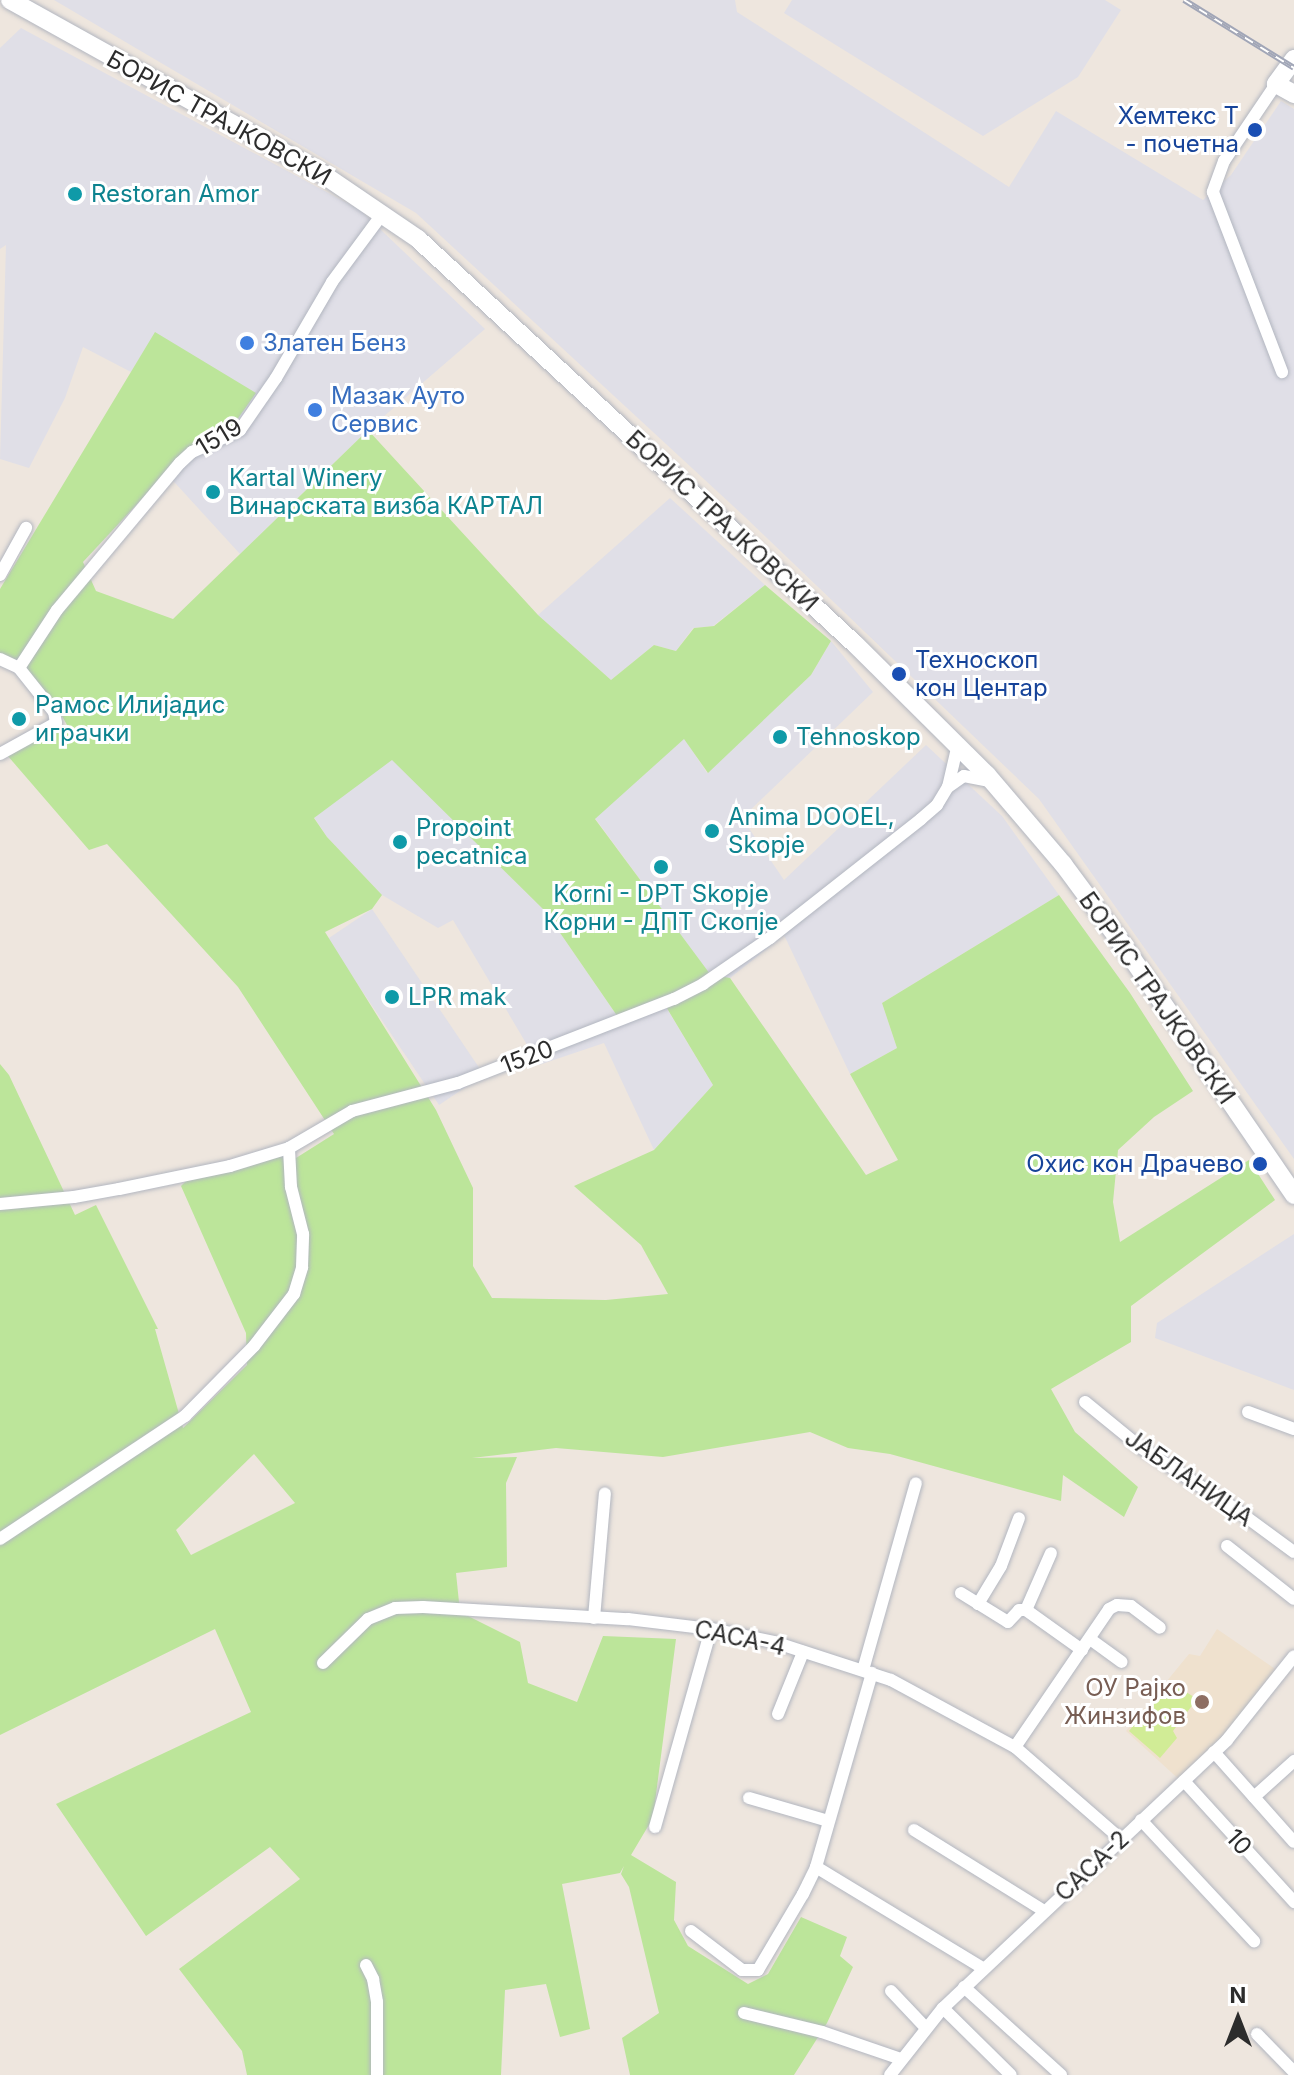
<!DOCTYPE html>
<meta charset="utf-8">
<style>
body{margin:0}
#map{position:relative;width:1294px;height:2075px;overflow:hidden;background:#eee6de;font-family:Inter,sans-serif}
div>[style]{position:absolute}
.industrial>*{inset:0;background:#e0dfe7;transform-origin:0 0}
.education>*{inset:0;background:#efe1ce}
.green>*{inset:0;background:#bce59a}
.pitch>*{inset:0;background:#d1ec96}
.roads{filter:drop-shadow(0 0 2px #b2b6c0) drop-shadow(0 0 2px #b2b6c0)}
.street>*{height:12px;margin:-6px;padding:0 6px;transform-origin:6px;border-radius:6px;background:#fff}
.secondary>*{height:18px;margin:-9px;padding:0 9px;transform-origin:9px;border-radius:9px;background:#fff}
.rail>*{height:6px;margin-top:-3px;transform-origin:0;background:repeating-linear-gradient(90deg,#fff 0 9px,#a1a6b7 0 18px);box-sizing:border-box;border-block:2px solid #a1a6b7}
.dots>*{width:22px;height:22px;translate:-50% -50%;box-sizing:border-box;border:4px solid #fff;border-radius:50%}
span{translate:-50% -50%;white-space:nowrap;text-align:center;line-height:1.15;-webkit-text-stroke:6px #fff;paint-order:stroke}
.transit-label{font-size:24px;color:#164399}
.right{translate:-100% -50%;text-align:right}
.left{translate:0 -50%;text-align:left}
.street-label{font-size:24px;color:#2c2c2c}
.culture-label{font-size:24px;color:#0d838f}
.shop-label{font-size:24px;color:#366cbe}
.education-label{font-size:24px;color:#785e54}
.north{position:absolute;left:1198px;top:1979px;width:80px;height:80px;-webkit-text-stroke:6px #fff;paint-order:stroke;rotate:0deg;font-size:22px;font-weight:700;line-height:32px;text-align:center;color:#2c2c2c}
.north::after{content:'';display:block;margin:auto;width:28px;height:36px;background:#2c2c2c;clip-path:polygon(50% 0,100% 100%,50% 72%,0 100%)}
</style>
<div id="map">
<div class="industrial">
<div style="clip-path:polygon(54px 0,735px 0,737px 12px,1009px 187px,1056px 111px,1203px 200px,1231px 175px,1281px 101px,1294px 109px,1294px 1159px,1039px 799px,745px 517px,416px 213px)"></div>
<div style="clip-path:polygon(792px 0,1105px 0,1121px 10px,1078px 77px,983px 136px,784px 13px)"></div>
<div style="clip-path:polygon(21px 28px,360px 210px,485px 329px,368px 430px,240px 554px,166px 473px,155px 333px,131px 372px,83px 347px,65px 398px,29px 468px,0 459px,6px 245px,0 249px,0 48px)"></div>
<div style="clip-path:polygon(670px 498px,765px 585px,713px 626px,693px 628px,676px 651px,654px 645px,611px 680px,538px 615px)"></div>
<div style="clip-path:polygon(831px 641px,873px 692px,742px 818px,784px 880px,926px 745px,1002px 816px,1059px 895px,882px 1003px,897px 1048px,850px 1074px,784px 935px,730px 978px,710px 975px,595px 818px,684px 738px,707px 773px,811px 675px)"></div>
<div style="clip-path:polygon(392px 759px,545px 911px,620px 1020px,660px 997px,713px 1085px,654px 1150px,604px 1043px,539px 1065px,453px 920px,438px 928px,382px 895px,327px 837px,314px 817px)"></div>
<div style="left:372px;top:909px;width:200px;height:54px;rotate:56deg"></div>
<div style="clip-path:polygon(1294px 1234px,1294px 1390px,1155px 1338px,1157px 1323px)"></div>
</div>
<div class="education">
<div style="clip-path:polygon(1217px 1629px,1281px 1673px,1183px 1783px,1126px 1731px,1189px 1654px,1200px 1656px)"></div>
</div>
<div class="green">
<div style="clip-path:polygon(evenodd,155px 332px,256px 393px,232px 427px,166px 473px,83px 562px,96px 591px,173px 619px,368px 430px,538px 615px,611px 680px,654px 645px,676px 651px,694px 628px,714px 626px,765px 585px,831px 641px,811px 675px,708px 773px,684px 739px,595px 819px,710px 974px,730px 978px,866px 1175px,898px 1160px,850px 1074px,897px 1048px,882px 1003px,1059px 895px,1130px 993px,1193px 1091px,1154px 1117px,1118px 1150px,1113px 1202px,1120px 1242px,1249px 1160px,1275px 1200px,1131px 1306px,1131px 1342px,1051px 1389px,1075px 1432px,1138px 1487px,1124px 1517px,1063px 1475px,1061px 1501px,890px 1454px,848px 1448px,810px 1432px,663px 1457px,556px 1448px,472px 1458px,517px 1457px,506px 1483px,507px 1567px,456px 1573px,460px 1612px,520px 1642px,528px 1683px,577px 1702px,603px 1636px,676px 1639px,653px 1818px,631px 1855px,676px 1882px,674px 1920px,688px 1946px,748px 1984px,768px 1974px,801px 1917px,847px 1937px,840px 1956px,853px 1967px,827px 2023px,794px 2075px,630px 2075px,622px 2038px,659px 2013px,629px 1887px,621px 1874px,624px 1866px,620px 1873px,562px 1884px,590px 2029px,560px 2037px,546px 1984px,505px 1990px,501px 2075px,247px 2075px,242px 2051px,179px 1969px,300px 1879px,270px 1847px,146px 1936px,56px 1804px,251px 1712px,215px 1629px,0 1735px,0 1064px,9px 1075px,75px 1215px,96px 1205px,158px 1329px,155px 1329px,183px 1428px,247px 1365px,246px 1333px,181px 1186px,197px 1170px,279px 1150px,296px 1158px,334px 1134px,238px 987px,107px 844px,89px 850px,7px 755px,67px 725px,54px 702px,0 657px,0 589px,155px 332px,392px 760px,545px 911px,620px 1020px,662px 1000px,713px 1085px,654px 1150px,574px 1186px,641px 1245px,668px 1294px,606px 1300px,492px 1298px,473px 1266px,473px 1188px,436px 1110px,325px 932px,372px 909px,382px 895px,327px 837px,314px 818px,392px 760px,155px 332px,254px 1454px,295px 1503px,191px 1555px,176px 1530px,254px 1454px)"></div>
</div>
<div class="pitch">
<div style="clip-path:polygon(1169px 1681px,1197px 1699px,1173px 1731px,1177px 1738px,1160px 1758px,1129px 1731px)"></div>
</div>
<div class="roads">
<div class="street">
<div style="left:1276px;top:84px;width:93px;rotate:124deg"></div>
<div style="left:1224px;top:161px;width:33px;rotate:110deg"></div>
<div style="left:1213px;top:192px;width:193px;rotate:69deg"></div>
<div style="left:0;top:575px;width:54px;rotate:-61deg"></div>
<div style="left:0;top:659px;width:21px;rotate:25deg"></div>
<div style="left:19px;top:668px;width:69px;rotate:-56.8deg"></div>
<div style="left:57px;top:610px;width:192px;rotate:-50.1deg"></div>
<div style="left:180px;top:463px;width:16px;rotate:-43deg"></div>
<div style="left:192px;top:452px;width:53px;rotate:-24.6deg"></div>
<div style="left:240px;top:430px;width:63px;rotate:-55.3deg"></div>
<div style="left:276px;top:378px;width:111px;rotate:-59.7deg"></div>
<div style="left:332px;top:282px;width:86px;rotate:-53.5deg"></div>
<div style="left:0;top:754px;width:64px;rotate:-29deg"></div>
<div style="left:56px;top:723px;width:11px;rotate:-100deg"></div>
<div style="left:54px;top:712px;width:56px;rotate:-128.5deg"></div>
<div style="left:948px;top:787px;width:19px;rotate:-35deg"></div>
<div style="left:964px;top:776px;width:25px;rotate:11deg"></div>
<div style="left:0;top:1204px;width:74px;rotate:-5.4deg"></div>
<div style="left:74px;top:1197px;width:46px;rotate:-10.1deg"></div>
<div style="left:119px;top:1189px;width:113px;rotate:-11.7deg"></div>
<div style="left:230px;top:1166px;width:62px;rotate:-17deg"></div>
<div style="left:289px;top:1148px;width:73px;rotate:-30.4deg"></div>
<div style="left:352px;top:1111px;width:110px;rotate:-14.8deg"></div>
<div style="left:458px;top:1083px;width:232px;rotate:-21.3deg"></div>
<div style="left:674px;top:999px;width:33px;rotate:-27deg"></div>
<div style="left:703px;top:984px;width:81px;rotate:-34.5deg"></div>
<div style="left:770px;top:938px;width:192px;rotate:-38.2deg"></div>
<div style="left:921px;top:819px;width:21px;rotate:-41deg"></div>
<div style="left:937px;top:805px;width:21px;rotate:-59deg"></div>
<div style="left:948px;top:787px;width:44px;rotate:-76.9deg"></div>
<div style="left:1085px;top:1402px;width:71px;rotate:39.3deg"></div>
<div style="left:1140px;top:1447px;width:112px;rotate:33deg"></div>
<div style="left:1234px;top:1508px;width:74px;rotate:36.3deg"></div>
<div style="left:1248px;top:1412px;width:49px;rotate:20.3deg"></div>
<div style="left:0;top:1539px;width:222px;rotate:-33.6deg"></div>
<div style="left:185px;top:1416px;width:98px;rotate:-45.4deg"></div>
<div style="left:254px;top:1346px;width:66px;rotate:-52.4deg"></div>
<div style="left:294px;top:1294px;width:28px;rotate:-73deg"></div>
<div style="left:302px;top:1267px;width:33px;rotate:-88deg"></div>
<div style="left:303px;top:1234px;width:49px;rotate:-104.3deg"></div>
<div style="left:291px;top:1187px;width:39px;rotate:-93deg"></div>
<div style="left:1227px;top:1546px;width:85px;rotate:38.3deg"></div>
<div style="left:961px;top:1593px;width:55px;rotate:31.7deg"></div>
<div style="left:1008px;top:1622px;width:16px;rotate:-47deg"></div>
<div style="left:1019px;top:1610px;width:7px"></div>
<div style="left:1026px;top:1610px;width:69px;rotate:35.5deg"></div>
<div style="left:978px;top:1604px;width:44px;rotate:-58.8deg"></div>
<div style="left:1001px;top:1566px;width:51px;rotate:-69.4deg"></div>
<div style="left:1026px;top:1610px;width:62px;rotate:-66.3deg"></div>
<div style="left:594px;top:1618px;width:125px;rotate:-85deg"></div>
<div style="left:1090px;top:1639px;width:39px;rotate:36deg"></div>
<div style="left:323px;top:1663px;width:63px;rotate:-44.4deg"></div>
<div style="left:368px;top:1619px;width:29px;rotate:-22deg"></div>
<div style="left:395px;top:1608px;width:28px;rotate:-2deg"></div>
<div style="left:423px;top:1607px;width:205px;rotate:3.4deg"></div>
<div style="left:628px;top:1619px;width:84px;rotate:6.9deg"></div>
<div style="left:711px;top:1629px;width:64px;rotate:11.7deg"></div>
<div style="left:774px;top:1642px;width:123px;rotate:18deg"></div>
<div style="left:891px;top:1680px;width:141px;rotate:28.4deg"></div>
<div style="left:1015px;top:1747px;width:142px;rotate:41deg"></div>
<div style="left:863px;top:1670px;width:194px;rotate:-74.2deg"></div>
<div style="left:778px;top:1714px;width:67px;rotate:-68deg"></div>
<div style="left:1015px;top:1747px;width:167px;rotate:-55.7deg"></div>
<div style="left:1109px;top:1609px;width:9px;rotate:-27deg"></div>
<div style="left:1117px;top:1605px;width:14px;rotate:4deg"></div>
<div style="left:1131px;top:1606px;width:36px;rotate:37deg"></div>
<div style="left:1214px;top:1752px;width:120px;rotate:48.4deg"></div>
<div style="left:1184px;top:1781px;width:164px;rotate:47.7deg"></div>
<div style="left:1254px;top:1797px;width:54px;rotate:-42deg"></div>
<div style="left:749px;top:1798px;width:82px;rotate:16.2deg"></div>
<div style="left:1141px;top:1820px;width:166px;rotate:47deg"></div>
<div style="left:655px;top:1827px;width:206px;rotate:-74.2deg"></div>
<div style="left:914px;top:1830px;width:153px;rotate:31.9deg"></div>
<div style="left:816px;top:1867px;width:202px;rotate:-73.9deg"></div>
<div style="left:691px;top:1931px;width:64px;rotate:37.4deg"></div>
<div style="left:742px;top:1970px;width:16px"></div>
<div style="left:758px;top:1970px;width:88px;rotate:-59.4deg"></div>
<div style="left:803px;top:1894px;width:30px;rotate:-64deg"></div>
<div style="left:816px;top:1867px;width:195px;rotate:31.2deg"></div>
<div style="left:366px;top:1965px;width:16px;rotate:63deg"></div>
<div style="left:373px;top:1979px;width:23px;rotate:80deg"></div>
<div style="left:377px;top:2002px;width:73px;rotate:90deg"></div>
<div style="left:964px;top:1987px;width:131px;rotate:42.2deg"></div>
<div style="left:891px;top:1991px;width:50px;rotate:46.6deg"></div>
<div style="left:943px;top:2008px;width:95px;rotate:44.6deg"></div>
<div style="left:744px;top:2013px;width:80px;rotate:13.7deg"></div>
<div style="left:822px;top:2032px;width:83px;rotate:18.9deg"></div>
<div style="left:1257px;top:2034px;width:53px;rotate:45.8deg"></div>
<div style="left:890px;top:2075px;width:85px;rotate:-51.7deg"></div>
<div style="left:943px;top:2008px;width:390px;rotate:-43.3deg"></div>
<div style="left:1227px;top:1740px;width:107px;rotate:-51.4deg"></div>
</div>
<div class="secondary">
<div style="left:10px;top:0;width:359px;rotate:29.1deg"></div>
<div style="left:324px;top:175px;width:114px;rotate:34.2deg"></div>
<div style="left:418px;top:239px;width:597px;rotate:42.83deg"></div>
<div style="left:856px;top:645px;width:185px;rotate:44.8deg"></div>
<div style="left:987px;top:775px;width:117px;rotate:49.5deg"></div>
<div style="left:1063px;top:864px;width:101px;rotate:53.5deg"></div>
<div style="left:1123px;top:945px;width:303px;rotate:55.6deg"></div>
<div style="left:1294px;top:59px;width:31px;rotate:126deg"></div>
<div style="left:1276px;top:84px;width:21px;rotate:29deg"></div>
</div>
</div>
<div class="rail">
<div style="left:1184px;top:0;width:129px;rotate:31.7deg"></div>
</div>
<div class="dots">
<div style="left:1255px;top:130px;background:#1a4fb4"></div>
<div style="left:75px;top:194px;background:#0f9aa8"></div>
<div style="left:247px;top:343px;background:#3f7fe0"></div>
<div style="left:315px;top:410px;background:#3f7fe0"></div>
<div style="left:213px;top:492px;background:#0f9aa8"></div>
<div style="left:899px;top:674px;background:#1a4fb4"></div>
<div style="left:19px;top:719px;background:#0f9aa8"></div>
<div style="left:780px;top:737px;background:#0f9aa8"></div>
<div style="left:712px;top:831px;background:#0f9aa8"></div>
<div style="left:400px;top:842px;background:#0f9aa8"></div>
<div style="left:661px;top:867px;background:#0f9aa8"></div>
<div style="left:392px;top:997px;background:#0f9aa8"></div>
<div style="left:1260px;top:1164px;background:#1a4fb4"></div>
<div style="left:1202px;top:1702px;background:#8d6e63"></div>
</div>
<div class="transit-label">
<span class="right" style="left:1239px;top:130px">Хемтекс Т<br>- почетна</span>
<span class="left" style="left:915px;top:674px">Техноскоп<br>кон Центар</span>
<span class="right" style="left:1244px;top:1164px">Охис кон Драчево</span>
</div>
<div class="street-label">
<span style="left:219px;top:118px;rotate:29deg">БОРИС ТРАЈКОВСКИ</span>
<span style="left:219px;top:437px;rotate:-31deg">1519</span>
<span style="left:722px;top:521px;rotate:43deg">БОРИС ТРАЈКОВСКИ</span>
<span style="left:1157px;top:998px;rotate:55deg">БОРИС ТРАЈКОВСКИ</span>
<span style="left:527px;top:1057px;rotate:-21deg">1520</span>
<span style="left:1189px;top:1478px;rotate:35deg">ЈАБЛАНИЦА</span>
<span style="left:740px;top:1638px;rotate:12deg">САСА-4</span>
<span style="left:1239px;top:1842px;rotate:48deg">10</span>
<span style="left:1092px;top:1866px;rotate:-43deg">САСА-2</span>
</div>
<div class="culture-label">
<span class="left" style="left:91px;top:194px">Restoran Amor</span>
<span class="left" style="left:229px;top:492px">Kartal Winery<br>Винарската визба КАРТАЛ</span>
<span class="left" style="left:35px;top:719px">Рамос Илијадис<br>играчки</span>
<span class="left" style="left:796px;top:737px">Tehnoskop</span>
<span class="left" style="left:728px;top:831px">Anima DOOEL,<br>Skopje</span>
<span class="left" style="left:416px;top:842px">Propoint<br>pecatnica</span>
<span style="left:661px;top:908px">Korni - DPT Skopje<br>Корни - ДПТ Скопје</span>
<span class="left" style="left:408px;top:997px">LPR mak</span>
</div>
<div class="shop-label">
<span class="left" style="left:263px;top:343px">Златен Бенз</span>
<span class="left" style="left:331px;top:410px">Мазак Ауто<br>Сервис</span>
</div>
<div class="education-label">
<span class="right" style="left:1186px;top:1702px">ОУ Рајко<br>Жинзифов</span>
</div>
<div class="north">N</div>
</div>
